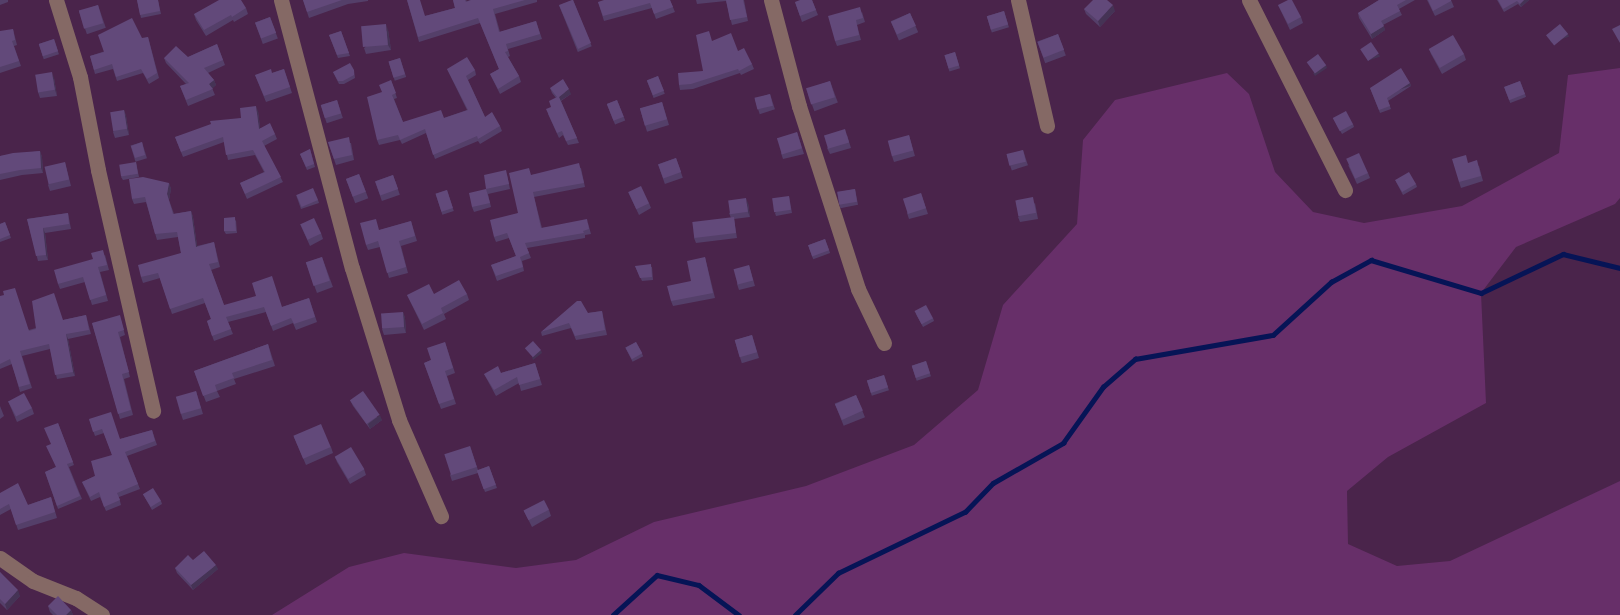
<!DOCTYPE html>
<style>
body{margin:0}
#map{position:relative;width:1620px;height:615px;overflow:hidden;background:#4a244b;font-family:Signika,sans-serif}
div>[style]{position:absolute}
.green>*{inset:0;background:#672f69}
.stream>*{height:4.5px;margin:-2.25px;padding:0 2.25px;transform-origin:2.25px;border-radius:2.25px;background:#061456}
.minor>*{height:15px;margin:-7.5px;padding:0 7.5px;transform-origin:7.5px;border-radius:7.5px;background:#856965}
.wall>*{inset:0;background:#543f69;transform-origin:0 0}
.shaded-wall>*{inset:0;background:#453355;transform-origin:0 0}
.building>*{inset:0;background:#62497a;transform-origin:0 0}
span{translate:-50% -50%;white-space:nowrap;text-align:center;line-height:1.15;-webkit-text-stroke:4.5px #3f1940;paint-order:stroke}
</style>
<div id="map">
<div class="green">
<div style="clip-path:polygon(1620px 68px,1620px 198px,1615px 204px,1516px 247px,1481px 293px,1486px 403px,1388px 457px,1347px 491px,1348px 544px,1397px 566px,1450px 561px,1620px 481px,1620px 615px,272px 615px,349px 567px,404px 553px,516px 568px,576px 560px,654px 522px,806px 486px,914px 445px,978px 390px,1003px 305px,1077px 224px,1083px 140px,1115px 100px,1227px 73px,1249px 94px,1275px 172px,1313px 212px,1364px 223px,1462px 206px,1559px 153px,1568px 75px)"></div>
</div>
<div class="stream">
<div style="left:613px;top:615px;width:59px;rotate:-42.3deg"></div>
<div style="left:657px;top:575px;width:43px;rotate:13.4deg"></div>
<div style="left:699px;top:585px;width:50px;rotate:36.9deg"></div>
<div style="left:795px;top:615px;width:60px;rotate:-44.3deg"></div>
<div style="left:838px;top:573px;width:141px;rotate:-25.7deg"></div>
<div style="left:965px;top:512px;width:40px;rotate:-46deg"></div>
<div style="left:993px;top:483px;width:81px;rotate:-29.7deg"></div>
<div style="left:1063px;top:443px;width:69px;rotate:-54.5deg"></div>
<div style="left:1103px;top:387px;width:43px;rotate:-41.2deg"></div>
<div style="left:1135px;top:359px;width:140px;rotate:-9.9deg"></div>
<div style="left:1273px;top:335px;width:79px;rotate:-42.4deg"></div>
<div style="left:1331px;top:282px;width:46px;rotate:-28.8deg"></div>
<div style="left:1371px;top:260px;width:115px;rotate:16.7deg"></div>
<div style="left:1481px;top:293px;width:91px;rotate:-25.4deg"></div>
<div style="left:1563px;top:254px;width:59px;rotate:13.8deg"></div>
</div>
<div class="minor">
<div style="left:56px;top:0;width:81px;rotate:72.7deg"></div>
<div style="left:80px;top:77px;width:95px;rotate:79deg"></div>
<div style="left:98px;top:170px;width:247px;rotate:77.1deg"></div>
<div style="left:281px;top:0;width:277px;rotate:75.2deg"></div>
<div style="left:352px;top:268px;width:159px;rotate:72.8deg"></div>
<div style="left:399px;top:420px;width:105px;rotate:66.4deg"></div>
<div style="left:771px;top:0;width:110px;rotate:75.2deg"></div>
<div style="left:799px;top:106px;width:192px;rotate:72.1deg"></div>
<div style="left:858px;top:289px;width:60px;rotate:64.3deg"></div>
<div style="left:1018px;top:0;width:129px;rotate:77deg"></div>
<div style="left:1249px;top:0;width:213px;rotate:63.2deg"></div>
<div style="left:0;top:558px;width:40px;rotate:34.9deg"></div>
<div style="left:33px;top:581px;width:46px;rotate:21.6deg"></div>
<div style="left:76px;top:598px;width:31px;rotate:33deg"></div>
</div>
<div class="wall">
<div style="clip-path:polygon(0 0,8px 0,8px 2px,0 5px)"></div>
<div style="clip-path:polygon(137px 0,158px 0,161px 14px,141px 18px)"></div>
<div style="clip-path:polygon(303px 0,368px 0,368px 1px,348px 4px,309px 18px)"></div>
<div style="clip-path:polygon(407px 0,425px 16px,455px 8px,453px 0,466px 0,467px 1px,471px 0,537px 0,537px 2px,495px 14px,500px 32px,536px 21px,542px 39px,508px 49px,510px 56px,508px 57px,519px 76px,521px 82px,500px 94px,490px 74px,499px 69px,480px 23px,419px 42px)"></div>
<div style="left:573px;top:0;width:50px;height:15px;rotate:68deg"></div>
<div style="clip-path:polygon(670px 0,675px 12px,656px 19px,652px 8px,604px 21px,598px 2px)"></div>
<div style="clip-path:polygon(696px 0,744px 0,748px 21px,732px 25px,726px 1px,697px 4px)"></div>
<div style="clip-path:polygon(812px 0,818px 15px,802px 22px,795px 2px)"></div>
<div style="clip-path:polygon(1379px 0,1415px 0,1399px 9px,1402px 15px,1383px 25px,1385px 30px,1372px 39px,1359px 18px,1358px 13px)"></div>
<div style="clip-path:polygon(1427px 0,1451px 0,1454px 7px,1435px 16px)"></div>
<div style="clip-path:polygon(1497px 0,1529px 0,1521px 7px,1518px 4px,1504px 12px)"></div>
<div style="left:98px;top:5px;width:24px;height:20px;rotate:71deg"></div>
<div style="clip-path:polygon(1278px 5px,1301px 17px,1303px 23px,1290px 30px)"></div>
<div style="clip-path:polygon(246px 8px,248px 14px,234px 22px,233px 20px,206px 36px,196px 20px,194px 14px)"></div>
<div style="clip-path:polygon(1084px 9px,1115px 11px,1100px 27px,1086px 14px)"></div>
<div style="left:1004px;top:11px;width:17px;height:18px;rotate:73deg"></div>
<div style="clip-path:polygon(862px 12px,865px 22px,857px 25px,861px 40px,837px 46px,835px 41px)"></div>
<div style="left:910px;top:13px;width:21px;height:21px;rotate:67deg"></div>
<div style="left:270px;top:17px;width:23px;height:16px;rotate:70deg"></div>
<div style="clip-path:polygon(13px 29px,17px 45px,14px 46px,21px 66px,0 73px,0 37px)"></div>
<div style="clip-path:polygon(388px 30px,391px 50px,366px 54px,364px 48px)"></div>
<div style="clip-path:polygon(341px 31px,350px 56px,338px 58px,329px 35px)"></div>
<div style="left:1058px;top:34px;width:23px;height:22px;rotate:70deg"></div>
<div style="clip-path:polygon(148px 37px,159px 78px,149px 84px,143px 73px,117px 81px,113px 69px,95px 74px,90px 56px)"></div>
<div style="left:54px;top:39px;width:16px;height:16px;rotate:72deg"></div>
<div style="clip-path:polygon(712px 41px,738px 51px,752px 64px,754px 69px,741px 75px,740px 73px,693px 89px,680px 90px,679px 85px,703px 71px)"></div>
<div style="clip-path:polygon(217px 44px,225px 65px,208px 73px,214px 80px,216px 85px,212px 88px,215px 95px,188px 106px,180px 86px,186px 84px,166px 63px,164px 58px,188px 57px)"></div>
<div style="clip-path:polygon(1429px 49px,1464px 54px,1466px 60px,1442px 74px,1431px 54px)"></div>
<div style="left:955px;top:52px;width:17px;height:11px;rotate:73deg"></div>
<div style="left:400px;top:58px;width:20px;height:12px;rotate:72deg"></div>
<div style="clip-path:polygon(284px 69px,292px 93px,266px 102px,255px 75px,272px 73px)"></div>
<div style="clip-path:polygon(447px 69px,475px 70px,476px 75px,468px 80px,485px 117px,500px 126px,502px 131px,480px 144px,478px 141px,435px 159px,426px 133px,402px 144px,400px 140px,379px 145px,377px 140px,382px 92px,391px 80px,397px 98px,394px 99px,403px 122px,444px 118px,467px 110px)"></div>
<div style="clip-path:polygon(354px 70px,355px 78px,344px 84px,339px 84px,333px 72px)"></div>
<div style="left:658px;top:76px;width:19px;height:12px;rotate:69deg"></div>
<div style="clip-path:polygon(54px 78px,57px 96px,40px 98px,38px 92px)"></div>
<div style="left:830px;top:81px;width:23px;height:25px;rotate:70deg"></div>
<div style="left:1520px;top:81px;width:17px;height:17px;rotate:69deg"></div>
<div style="clip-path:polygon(1410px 83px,1411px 86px,1388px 101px,1391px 109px,1380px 113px,1370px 88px)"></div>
<div style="clip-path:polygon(550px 88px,571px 94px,561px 101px,579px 143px,568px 145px,563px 135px,559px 138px,548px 114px,556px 98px,552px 93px)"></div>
<div style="left:770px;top:94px;width:16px;height:16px;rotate:72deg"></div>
<div style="left:337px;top:100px;width:19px;height:17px;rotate:72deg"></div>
<div style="left:617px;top:100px;width:22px;height:11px;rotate:68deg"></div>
<div style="left:662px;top:102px;width:24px;height:23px;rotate:73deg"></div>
<div style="clip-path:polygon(124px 110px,126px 116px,129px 135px,115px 138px,113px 132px)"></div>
<div style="clip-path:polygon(258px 111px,260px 128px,275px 134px,277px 139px,264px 146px,283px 182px,247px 199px,240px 183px,264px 172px,255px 155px,228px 160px,224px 142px,183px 157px,175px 137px,241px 118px)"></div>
<div style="clip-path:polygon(1333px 118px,1353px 124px,1354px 127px,1342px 134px)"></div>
<div style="clip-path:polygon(797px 132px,804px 154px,783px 159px,781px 153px)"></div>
<div style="clip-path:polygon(847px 135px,851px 148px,830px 154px,827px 148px)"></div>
<div style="clip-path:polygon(909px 135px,915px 156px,894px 162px,892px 156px)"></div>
<div style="left:142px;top:142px;width:17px;height:12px;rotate:73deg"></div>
<div style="clip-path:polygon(328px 142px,351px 143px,354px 160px,336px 165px)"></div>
<div style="clip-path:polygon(310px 149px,315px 167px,307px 170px,300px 154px)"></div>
<div style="left:1023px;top:150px;width:16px;height:17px;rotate:72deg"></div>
<div style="clip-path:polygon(40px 151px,42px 157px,43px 173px,22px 175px,0 180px,0 156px)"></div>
<div style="left:676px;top:158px;width:21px;height:19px;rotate:71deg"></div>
<div style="clip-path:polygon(65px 162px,71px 186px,50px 191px,48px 185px)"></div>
<div style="clip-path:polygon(136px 162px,139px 177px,123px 180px,121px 177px)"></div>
<div style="clip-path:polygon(1469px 163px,1479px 166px,1483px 181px,1461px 188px,1459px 182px)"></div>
<div style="clip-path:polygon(1348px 165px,1368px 173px,1370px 178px,1357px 184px)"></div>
<div style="clip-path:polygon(581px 168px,585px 187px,534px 197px,542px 228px,588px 223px,591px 234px,585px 235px,585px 238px,527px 248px,531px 258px,522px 261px,524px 271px,497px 281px,491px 265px,516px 256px,509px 238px,496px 242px,494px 237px,518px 213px,531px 175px)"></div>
<div style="left:359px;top:174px;width:26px;height:14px;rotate:69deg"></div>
<div style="left:393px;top:175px;width:21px;height:19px;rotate:71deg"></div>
<div style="clip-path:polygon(507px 175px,510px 189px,488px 194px,491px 207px,474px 212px,472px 207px,486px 189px)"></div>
<div style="clip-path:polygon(1395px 180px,1416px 184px,1417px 187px,1403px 195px)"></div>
<div style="clip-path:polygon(169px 183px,171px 189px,169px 200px,174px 214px,191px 211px,193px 217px,197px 246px,214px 242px,220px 267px,211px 270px,224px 305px,282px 307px,309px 298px,317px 322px,296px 330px,293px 323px,273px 331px,266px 312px,228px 322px,233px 334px,214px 341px,207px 321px,211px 319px,205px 303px,172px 314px,160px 278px,143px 283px,141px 277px,181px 253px,178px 237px,157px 240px,146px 202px,134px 204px,132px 199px)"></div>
<div style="left:855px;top:189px;width:16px;height:18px;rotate:79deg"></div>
<div style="left:447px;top:190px;width:22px;height:12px;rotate:72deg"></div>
<div style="clip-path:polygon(628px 192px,649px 203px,651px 208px,639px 215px)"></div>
<div style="clip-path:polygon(921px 193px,928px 214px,909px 219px,907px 213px)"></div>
<div style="clip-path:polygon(296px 195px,318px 200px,319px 203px,301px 209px)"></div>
<div style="clip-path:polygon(789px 196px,792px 213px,776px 216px,775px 213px)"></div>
<div style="clip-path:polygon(748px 203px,750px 217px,734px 219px,737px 238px,696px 243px,694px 238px,731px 218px,729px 213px)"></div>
<div style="clip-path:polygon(1035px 203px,1038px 219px,1020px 222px,1018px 217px)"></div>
<div style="clip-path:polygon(68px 213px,71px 229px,45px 233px,48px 260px,38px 261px,27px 219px)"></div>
<div style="clip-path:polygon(236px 220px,237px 233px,226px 234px,224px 231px)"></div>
<div style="clip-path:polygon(411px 221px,417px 241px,401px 246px,408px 273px,389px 278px,380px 247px,368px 250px,366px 245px,380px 230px)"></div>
<div style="clip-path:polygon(5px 222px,11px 238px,0 242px,0 224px)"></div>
<div style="clip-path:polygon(300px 224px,321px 233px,323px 239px,310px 246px)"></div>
<div style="left:825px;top:239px;width:15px;height:18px;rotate:70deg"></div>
<div style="clip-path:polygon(105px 255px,109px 270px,100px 272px,108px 301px,92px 305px,85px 282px,60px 289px,58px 284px)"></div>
<div style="left:322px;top:257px;width:32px;height:17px;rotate:70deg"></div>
<div style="clip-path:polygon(705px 257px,715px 298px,673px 306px,671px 301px,691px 281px)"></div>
<div style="clip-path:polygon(749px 265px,755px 286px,739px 290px,737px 284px)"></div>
<div style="clip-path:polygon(635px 266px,652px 267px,653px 280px,642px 281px)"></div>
<div style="clip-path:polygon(434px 294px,467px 294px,469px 300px,444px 314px,446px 319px,424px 330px,407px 295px)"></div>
<div style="clip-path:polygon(0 296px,29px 330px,63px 320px,86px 315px,91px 334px,68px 339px,75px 376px,57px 379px,50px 349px,22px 356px,32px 388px,20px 392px,12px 364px,0 369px)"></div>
<div style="clip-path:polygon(602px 311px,607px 335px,576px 340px,571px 328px,542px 336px,541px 332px,588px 313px)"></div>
<div style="clip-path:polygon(403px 312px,405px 318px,406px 333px,384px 335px,382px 329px)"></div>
<div style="clip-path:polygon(916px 314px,933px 318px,934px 321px,923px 327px)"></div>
<div style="clip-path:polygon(121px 320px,125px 335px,120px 337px,130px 377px,124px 379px,133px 415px,120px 419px,92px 323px)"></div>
<div style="left:752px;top:335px;width:24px;height:18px;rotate:73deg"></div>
<div style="clip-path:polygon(445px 342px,455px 373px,447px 376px,456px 404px,441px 409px,424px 363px,431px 360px)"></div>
<div style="left:636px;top:342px;width:16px;height:12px;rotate:63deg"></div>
<div style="clip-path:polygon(268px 344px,275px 366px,234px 379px,236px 384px,217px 391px,220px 397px,206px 402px,194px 371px)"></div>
<div style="left:926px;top:361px;width:16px;height:15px;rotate:72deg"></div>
<div style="clip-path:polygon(535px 363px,542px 385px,521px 391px,519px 383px,496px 396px,484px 374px,501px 373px)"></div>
<div style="left:884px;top:375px;width:16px;height:18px;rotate:72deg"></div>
<div style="clip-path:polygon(196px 391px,203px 414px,183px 420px,181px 414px)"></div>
<div style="left:856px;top:395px;width:24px;height:23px;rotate:68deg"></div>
<div style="clip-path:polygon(350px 400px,382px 420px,370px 429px,353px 406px)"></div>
<div style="clip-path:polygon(8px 401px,32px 408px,34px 414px,17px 422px)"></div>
<div style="clip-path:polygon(0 406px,4px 416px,0 419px)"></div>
<div style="clip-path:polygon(89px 419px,120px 439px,152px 430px,157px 445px,127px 456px,140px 489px,119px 497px,121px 505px,106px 511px,100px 497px,91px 501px,82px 482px,95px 476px,112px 455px,104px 433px,95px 436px)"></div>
<div style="clip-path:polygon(58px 423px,74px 465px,69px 467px,82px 499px,58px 509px,45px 472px,56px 467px,51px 444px)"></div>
<div style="clip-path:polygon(294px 437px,331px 447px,333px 453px,306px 465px)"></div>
<div style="clip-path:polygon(470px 446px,478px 470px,489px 466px,497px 488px,485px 492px,478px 473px,452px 481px,450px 475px)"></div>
<div style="clip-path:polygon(335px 457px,364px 469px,366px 475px,350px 484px,337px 462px)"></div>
<div style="clip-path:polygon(0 493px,28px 505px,51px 497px,57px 518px,18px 530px,11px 509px,0 515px)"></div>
<div style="clip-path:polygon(143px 494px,161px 501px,162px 504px,152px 510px)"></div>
<div style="clip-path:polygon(549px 510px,551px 516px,532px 527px,524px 511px)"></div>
<div style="clip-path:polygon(193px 560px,218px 569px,193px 590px,177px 573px,175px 568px)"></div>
<div style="clip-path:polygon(0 572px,20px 596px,7px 610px,0 603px)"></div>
<div style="clip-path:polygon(48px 606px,71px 610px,73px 615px,53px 615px,50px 612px)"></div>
</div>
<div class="shaded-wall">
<div style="clip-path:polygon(1524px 0,1529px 0,1521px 7px,1520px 4px)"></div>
<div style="clip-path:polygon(1113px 5px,1115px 11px,1100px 27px,1098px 21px)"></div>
<div style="clip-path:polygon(386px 24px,388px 30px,391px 50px,388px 45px)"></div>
<div style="clip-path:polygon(1384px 26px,1385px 30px,1372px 39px,1371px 34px)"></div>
<div style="left:1568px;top:34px;width:3px;height:19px;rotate:72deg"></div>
<div style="left:1379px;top:54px;width:3px;height:13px;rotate:72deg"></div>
<div style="clip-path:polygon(1326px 65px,1327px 68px,1315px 76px,1313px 73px)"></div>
<div style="clip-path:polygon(52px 72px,54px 78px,57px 96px,55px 90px)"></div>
<div style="clip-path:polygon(214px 80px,216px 85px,211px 90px,209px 84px)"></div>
<div style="left:1410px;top:83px;width:3px;height:27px;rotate:72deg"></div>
<div style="clip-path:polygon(569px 89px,571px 94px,560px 101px,559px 97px)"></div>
<div style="clip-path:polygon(256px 106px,258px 111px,261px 134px,259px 129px)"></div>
<div style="clip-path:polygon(124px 110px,126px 116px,129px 135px,127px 129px)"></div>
<div style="clip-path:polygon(40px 151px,42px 157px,43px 173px,41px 168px)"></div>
<div style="clip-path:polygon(169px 183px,171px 189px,169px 200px,167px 194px)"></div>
<div style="clip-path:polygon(746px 198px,748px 203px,750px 217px,748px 212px)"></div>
<div style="clip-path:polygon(191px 211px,193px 217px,198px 252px,196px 247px)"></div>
<div style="clip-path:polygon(43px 228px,45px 233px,48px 260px,46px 255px)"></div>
<div style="clip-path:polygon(403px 312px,405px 318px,406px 333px,404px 327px)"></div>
<div style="clip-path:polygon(66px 334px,68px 339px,75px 376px,73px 372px)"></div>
<div style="clip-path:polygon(541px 350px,542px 353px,533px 360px,532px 357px)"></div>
<div style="clip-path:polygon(380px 415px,382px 420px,370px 429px,368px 424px)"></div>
<div style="clip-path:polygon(216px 565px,218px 569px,193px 590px,191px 585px)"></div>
<div style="clip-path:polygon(18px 590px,20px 596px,7px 610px,5px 604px)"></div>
<div style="clip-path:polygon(71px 610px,73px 615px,66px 615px)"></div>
</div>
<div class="building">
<div style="clip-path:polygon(137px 0,158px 0,160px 11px,140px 15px)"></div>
<div style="clip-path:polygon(219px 0,241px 0,246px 8px,232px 17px,231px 15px,204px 30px,194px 14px)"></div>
<div style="clip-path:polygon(303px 0,342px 0,307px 12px)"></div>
<div style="clip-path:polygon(407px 0,420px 0,425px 16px,455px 8px,453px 0,465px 0,466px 2px,471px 0,525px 0,493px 9px,499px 32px,536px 21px,540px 34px,506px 44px,508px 51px,505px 52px,519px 76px,498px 89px,490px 74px,499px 69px,478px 18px,418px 37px)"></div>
<div style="clip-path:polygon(572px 0,573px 0,591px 43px,578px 49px,559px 5px)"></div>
<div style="clip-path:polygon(604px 0,670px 0,673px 7px,654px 14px,650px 3px,603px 16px,598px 2px)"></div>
<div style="clip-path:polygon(726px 0,743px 0,747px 17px,730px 20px)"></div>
<div style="clip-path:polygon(800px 0,812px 0,816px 10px,800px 16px,795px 2px)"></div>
<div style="clip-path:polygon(1093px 0,1107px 0,1113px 5px,1098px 21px,1084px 9px)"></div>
<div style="clip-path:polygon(1288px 0,1292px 0,1301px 17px,1288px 24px,1278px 5px)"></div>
<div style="clip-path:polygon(1379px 0,1406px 0,1397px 5px,1400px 11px,1381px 21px,1384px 26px,1371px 34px,1358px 13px)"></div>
<div style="clip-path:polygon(1428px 0,1451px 0,1451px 1px,1433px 11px)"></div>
<div style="clip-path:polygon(1498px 0,1524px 0,1520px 4px,1517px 1px,1503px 9px)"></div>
<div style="left:98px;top:5px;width:19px;height:20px;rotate:74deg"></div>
<div style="clip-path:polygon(860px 7px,863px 18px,856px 20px,859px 35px,835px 41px,828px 16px)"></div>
<div style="left:1004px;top:11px;width:14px;height:18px;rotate:73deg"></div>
<div style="left:910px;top:13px;width:14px;height:21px;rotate:65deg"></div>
<div style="left:270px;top:17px;width:17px;height:16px;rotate:69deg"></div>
<div style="clip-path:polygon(132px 18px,142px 38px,148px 37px,157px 73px,147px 79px,141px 69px,116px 77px,112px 64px,94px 70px,90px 56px,104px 52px,98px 35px)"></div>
<div style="left:386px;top:24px;width:21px;height:25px;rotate:85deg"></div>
<div style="left:1560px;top:24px;width:13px;height:18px;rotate:51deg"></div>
<div style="clip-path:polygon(1620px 25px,1620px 43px,1612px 29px)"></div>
<div style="clip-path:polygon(13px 29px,15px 40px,12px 41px,19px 61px,0 67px,0 31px)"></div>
<div style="clip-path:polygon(341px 31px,349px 53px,337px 55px,329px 35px)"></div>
<div style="clip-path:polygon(709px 31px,712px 41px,731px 33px,738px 51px,744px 48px,752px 64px,739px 71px,738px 69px,691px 84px,679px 85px,678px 73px,703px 71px,696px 35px)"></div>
<div style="left:1058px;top:34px;width:17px;height:22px;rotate:69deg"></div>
<div style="left:1453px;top:35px;width:22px;height:28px;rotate:60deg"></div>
<div style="left:54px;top:39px;width:13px;height:16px;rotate:72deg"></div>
<div style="left:1371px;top:42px;width:14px;height:13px;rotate:56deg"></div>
<div style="clip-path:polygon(217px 44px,223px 60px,204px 68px,214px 80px,209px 84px,213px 89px,186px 100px,180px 86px,189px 83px,164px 58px,176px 46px,188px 57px)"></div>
<div style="left:955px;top:52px;width:14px;height:11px;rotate:73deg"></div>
<div style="left:1318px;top:54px;width:14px;height:14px;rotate:54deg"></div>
<div style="clip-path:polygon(467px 57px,475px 70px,466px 76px,485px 117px,492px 112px,500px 126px,478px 139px,477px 136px,433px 155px,425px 129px,400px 140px,398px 135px,377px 140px,367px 97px,382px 92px,379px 85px,391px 80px,396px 93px,392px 95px,403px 122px,441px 110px,444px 118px,468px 110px,447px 69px)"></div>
<div style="left:400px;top:58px;width:17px;height:12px;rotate:73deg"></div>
<div style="clip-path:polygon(350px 63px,354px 70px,354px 75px,343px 81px,338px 81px,333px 72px)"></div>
<div style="clip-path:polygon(1401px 68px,1410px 83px,1387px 98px,1390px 106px,1379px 110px,1370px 88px)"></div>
<div style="clip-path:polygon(271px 69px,272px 73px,284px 69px,290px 87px,264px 96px,255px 75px)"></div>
<div style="left:52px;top:72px;width:18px;height:17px;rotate:81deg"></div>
<div style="left:658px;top:76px;width:16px;height:12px;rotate:68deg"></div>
<div style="clip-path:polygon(563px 79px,569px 89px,559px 97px,577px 138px,566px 141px,562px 131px,557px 133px,546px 109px,551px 107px,549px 101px,557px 97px,550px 88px)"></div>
<div style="left:830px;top:81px;width:17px;height:25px;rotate:73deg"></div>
<div style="left:1520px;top:81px;width:14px;height:17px;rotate:69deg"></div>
<div style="left:770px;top:94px;width:12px;height:16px;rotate:76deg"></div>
<div style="left:337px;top:100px;width:14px;height:17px;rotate:73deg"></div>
<div style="left:617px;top:100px;width:18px;height:11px;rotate:68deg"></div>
<div style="left:662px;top:102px;width:18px;height:23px;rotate:74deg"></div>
<div style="clip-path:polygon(256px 106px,259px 129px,270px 123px,275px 134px,262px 141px,281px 177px,245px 194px,240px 183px,265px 172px,253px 150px,226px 155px,223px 137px,181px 152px,175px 137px,211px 124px,210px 121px,241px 118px,240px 108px)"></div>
<div style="left:124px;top:110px;width:19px;height:14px;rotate:81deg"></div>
<div style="left:1346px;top:111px;width:15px;height:15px;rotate:62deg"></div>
<div style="left:845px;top:129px;width:14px;height:22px;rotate:73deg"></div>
<div style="left:797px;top:132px;width:17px;height:21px;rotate:73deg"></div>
<div style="left:909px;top:135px;width:16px;height:22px;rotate:75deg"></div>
<div style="clip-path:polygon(349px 137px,352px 155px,334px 159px,328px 142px)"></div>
<div style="clip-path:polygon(142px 142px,145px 155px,135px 158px,131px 146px)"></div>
<div style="clip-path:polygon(310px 149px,314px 164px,306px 167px,300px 154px)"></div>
<div style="left:1023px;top:150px;width:12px;height:17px;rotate:76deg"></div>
<div style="clip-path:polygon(40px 151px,41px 168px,20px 170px,0 174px,0 156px,13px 153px)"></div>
<div style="left:1359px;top:153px;width:22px;height:14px;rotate:66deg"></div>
<div style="clip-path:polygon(1466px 155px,1468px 163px,1477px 160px,1481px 176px,1459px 182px,1452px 159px)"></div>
<div style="left:676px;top:158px;width:15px;height:19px;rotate:70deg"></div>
<div style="left:65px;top:162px;width:18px;height:21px;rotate:77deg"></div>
<div style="left:136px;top:162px;width:12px;height:17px;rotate:81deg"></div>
<div style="clip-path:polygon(579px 163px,584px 183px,533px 192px,541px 228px,587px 219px,589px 229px,583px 231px,584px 233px,525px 243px,529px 253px,520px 257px,523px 267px,496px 276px,491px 265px,516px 256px,507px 233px,494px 237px,490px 220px,518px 213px,509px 173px,529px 168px,531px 175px)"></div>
<div style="clip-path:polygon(506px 170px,509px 184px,486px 189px,490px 203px,472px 207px,469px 193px,486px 189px,484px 175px)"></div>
<div style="left:1409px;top:172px;width:14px;height:16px;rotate:60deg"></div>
<div style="left:359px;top:174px;width:19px;height:14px;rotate:69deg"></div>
<div style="left:393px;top:175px;width:15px;height:19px;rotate:70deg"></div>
<div style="clip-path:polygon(143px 177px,169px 183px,167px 194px,173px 214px,191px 211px,196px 247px,214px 242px,218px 262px,209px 264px,224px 305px,256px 296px,252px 283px,272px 276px,282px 307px,309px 298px,315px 317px,294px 324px,291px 318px,271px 326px,264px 307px,226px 317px,231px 329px,212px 336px,207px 321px,211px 319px,203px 298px,170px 309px,158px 273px,141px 277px,138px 265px,181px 253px,177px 232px,155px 234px,145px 197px,132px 199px,129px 179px)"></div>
<div style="left:641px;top:186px;width:19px;height:14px;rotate:65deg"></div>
<div style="left:313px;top:188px;width:13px;height:18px;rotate:67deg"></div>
<div style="left:855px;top:189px;width:13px;height:18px;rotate:81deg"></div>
<div style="left:447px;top:190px;width:19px;height:12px;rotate:72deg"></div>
<div style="left:921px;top:193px;width:16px;height:19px;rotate:72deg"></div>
<div style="left:789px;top:196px;width:14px;height:17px;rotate:82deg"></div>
<div style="left:1033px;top:197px;width:16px;height:18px;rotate:79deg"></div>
<div style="left:746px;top:198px;width:14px;height:18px;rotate:82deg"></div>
<div style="clip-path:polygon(68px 213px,69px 224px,43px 228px,46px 255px,36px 256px,27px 219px)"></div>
<div style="clip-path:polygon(235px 217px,236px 231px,224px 231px,224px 218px)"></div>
<div style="left:734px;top:217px;width:16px;height:42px;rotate:83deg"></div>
<div style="left:314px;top:218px;width:17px;height:15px;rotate:65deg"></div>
<div style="clip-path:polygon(376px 219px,379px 230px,411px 221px,415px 236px,399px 241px,406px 267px,387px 273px,378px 241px,366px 245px,360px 223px)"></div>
<div style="clip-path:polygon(5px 222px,10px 235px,0 239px,0 224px)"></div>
<div style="left:825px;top:239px;width:12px;height:18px;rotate:70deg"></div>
<div style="clip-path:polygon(103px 250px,107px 265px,98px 267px,106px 295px,90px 300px,83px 277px,58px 284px,54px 270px,93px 259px,91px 253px)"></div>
<div style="left:322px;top:257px;width:25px;height:17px;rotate:72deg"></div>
<div style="clip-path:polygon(705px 257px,713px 293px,671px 301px,667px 286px,691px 281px,687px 261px)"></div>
<div style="clip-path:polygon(651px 264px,652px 277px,640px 278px,635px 266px)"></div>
<div style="left:749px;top:265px;width:16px;height:16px;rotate:75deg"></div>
<div style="clip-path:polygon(459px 280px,467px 294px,441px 308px,443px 313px,422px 324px,407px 295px,429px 284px,434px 294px)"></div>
<div style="clip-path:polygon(15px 288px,29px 331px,36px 329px,32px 301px,54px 293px,63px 320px,86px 315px,89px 330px,66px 334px,73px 372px,55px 375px,49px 344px,20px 351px,30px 384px,19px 387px,10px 359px,0 364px,0 296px,4px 295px,3px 291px)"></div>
<div style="clip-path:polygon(577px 301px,581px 301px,588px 313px,602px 311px,605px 330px,575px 336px,569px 323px,541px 332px)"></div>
<div style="left:926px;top:305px;width:15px;height:13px;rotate:62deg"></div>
<div style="left:403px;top:312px;width:15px;height:22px;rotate:86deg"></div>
<div style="clip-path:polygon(120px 315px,124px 330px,118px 332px,129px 372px,122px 374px,131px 410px,118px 414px,92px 323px)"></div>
<div style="left:752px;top:335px;width:18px;height:18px;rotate:74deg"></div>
<div style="left:533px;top:341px;width:12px;height:11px;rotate:48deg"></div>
<div style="clip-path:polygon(445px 342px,453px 368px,445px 371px,454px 399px,439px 404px,424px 363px,431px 360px,427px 348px)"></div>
<div style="left:636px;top:342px;width:13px;height:12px;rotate:61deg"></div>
<div style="clip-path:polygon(268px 344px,272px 360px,232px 373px,234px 378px,215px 385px,217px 391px,203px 396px,194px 371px)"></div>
<div style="left:926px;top:361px;width:13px;height:15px;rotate:72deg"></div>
<div style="clip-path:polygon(535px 363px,540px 379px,519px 385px,517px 377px,494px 390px,484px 374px,498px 366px,501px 373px)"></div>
<div style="left:884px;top:375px;width:13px;height:18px;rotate:72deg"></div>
<div style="left:196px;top:391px;width:18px;height:21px;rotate:74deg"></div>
<div style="left:363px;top:391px;width:29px;height:16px;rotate:55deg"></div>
<div style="left:24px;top:393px;width:17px;height:18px;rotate:62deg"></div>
<div style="left:856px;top:395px;width:17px;height:23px;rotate:66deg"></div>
<div style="clip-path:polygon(111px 412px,120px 439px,152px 430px,155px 441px,125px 452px,138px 484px,117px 493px,120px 500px,104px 507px,99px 492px,90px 497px,82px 482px,95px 476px,91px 461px,112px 455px,102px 429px,93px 432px,89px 419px)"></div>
<div style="clip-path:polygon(58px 423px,73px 462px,67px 464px,80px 496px,57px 506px,45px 472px,56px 467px,46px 446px,51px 444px,44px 428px)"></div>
<div style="left:321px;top:424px;width:25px;height:30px;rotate:67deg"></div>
<div style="left:470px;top:446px;width:22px;height:27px;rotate:72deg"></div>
<div style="left:351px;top:447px;width:26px;height:19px;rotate:59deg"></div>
<div style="left:489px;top:466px;width:20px;height:13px;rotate:70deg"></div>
<div style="clip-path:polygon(18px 483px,28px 505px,51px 497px,55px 512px,16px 525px,9px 504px,0 509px,0 493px)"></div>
<div style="left:153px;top:488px;width:15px;height:12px;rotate:58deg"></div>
<div style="left:544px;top:500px;width:11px;height:23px;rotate:63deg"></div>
<div style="clip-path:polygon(204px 551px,216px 565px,191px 585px,175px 568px,188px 555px,193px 560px)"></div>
<div style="clip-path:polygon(0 572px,18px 590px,5px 604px,0 599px)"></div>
<div style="clip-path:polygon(58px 596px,71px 610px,66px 615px,57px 615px,48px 606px)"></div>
</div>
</div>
